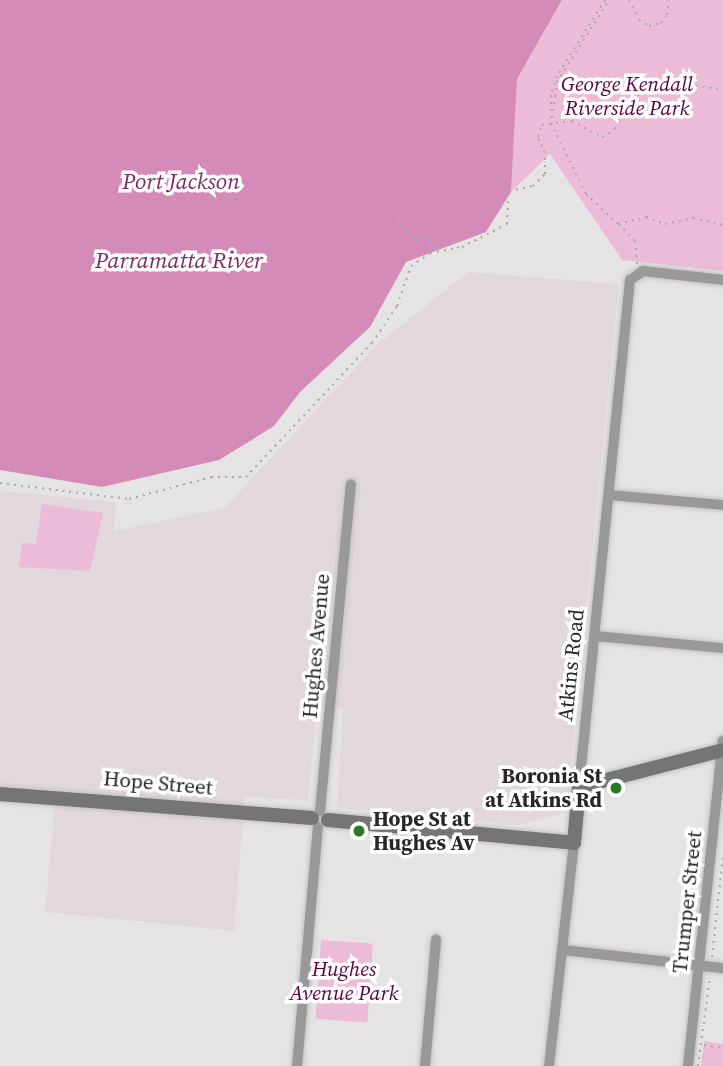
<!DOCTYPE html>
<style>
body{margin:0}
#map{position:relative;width:723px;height:1066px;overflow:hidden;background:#e6e3e5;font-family:"Source Serif 4",serif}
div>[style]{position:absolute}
.built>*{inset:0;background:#e2d7dd}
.green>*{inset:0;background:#ecbbd7;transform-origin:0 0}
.water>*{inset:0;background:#d58bb7}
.path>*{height:2px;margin-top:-1px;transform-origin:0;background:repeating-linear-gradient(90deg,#acaaab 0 2px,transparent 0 7px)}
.roads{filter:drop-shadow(0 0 2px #c4c1c3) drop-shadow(0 0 2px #c4c1c3)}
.street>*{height:10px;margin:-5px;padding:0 5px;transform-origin:5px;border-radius:5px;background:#989998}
.secondary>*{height:14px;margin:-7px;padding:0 7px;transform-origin:7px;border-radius:7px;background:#747574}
.dots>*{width:19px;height:19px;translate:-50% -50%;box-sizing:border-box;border:4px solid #fff;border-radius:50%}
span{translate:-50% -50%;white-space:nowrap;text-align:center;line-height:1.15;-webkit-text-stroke:7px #fff;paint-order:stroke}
.park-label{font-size:21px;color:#5a0042;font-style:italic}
.street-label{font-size:21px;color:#282627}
.poi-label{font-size:21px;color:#282627;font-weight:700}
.right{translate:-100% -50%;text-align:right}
.left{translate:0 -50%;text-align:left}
.water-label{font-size:23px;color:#7f2963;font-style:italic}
</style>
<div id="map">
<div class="built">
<div style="clip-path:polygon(468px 272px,619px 284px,566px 812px,519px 825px,337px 808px,343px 709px,317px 706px,308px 800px,245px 797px,234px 931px,45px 912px,56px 791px,0 786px,0 491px,116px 502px,114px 531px,224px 508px,378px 344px)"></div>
</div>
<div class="green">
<div style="clip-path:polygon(562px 0,723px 0,723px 271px,622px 260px,550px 154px,511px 192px,517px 79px)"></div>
<div style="clip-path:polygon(42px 504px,103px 513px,90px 571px,19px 567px,22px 543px,36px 544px)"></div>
<div style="left:321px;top:940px;width:52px;height:79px;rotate:4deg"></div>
<div style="clip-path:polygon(704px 1041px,723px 1044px,723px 1066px,701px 1066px)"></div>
</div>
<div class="water">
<div style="clip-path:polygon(0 0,562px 0,517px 79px,511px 192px,486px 232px,406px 262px,370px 327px,300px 392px,274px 426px,219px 460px,102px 487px,0 470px)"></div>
</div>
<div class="path">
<div style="left:605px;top:0;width:90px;rotate:122.3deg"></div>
<div style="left:557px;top:76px;width:20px;rotate:108deg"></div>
<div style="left:551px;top:95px;width:28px;rotate:90deg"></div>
<div style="left:551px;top:123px;width:79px;rotate:63.8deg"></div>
<div style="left:586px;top:194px;width:44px;rotate:43.2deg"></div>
<div style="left:618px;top:224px;width:29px;rotate:-14deg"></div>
<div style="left:646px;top:217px;width:20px;rotate:20deg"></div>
<div style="left:665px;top:224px;width:29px;rotate:-12deg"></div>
<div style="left:693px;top:218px;width:31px;rotate:13deg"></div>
<div style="left:629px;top:0;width:22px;rotate:63deg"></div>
<div style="left:639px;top:20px;width:12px;rotate:31deg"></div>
<div style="left:649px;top:26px;width:12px;rotate:-14deg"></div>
<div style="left:661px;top:23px;width:10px;rotate:-53deg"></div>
<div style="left:667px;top:15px;width:15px;rotate:-82deg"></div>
<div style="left:552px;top:118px;width:36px;rotate:-82deg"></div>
<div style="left:557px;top:82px;width:97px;rotate:-57.6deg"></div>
<div style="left:396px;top:211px;width:21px;rotate:67deg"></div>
<div style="left:404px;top:230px;width:6px;rotate:9deg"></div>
<div style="left:410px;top:231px;width:9px;rotate:69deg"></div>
<div style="left:413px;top:239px;width:12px;rotate:-5deg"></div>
<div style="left:425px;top:238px;width:18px;rotate:38deg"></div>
<div style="left:619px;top:224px;width:23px;rotate:47deg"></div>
<div style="left:635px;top:241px;width:23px;rotate:85deg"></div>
<div style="left:0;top:483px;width:130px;rotate:7.1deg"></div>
<div style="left:129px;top:499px;width:85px;rotate:-15deg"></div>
<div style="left:211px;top:477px;width:35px"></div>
<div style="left:246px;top:477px;width:184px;rotate:-46.8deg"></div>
<div style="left:372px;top:343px;width:45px;rotate:-56deg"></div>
<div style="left:397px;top:306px;width:42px;rotate:-70.7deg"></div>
<div style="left:411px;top:266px;width:23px;rotate:-34deg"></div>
<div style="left:430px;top:253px;width:33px;rotate:-11deg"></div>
<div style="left:462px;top:247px;width:51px;rotate:-27.1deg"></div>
<div style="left:507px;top:224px;width:33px;rotate:-87deg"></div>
<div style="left:509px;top:191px;width:25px;rotate:-12deg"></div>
<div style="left:533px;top:186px;width:17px;rotate:-45deg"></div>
<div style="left:545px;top:174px;width:21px;rotate:-90deg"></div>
<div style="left:545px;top:153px;width:17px;rotate:-114deg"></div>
<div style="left:538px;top:137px;width:13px;rotate:-72deg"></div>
<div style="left:542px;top:125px;width:30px;rotate:-8deg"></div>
<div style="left:572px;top:121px;width:34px;rotate:28deg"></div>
<div style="left:602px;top:137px;width:15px;rotate:-32deg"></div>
<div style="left:615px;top:129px;width:41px;rotate:-55.9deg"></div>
<div style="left:638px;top:95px;width:33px;rotate:-25deg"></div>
<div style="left:668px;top:81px;width:56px;rotate:9.3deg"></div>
<div style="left:712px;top:957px;width:104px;rotate:-83.9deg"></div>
<div style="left:704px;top:1045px;width:19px;rotate:9deg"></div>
<div style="left:698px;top:1066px;width:90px;rotate:-82.3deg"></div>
</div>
<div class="roads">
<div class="street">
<div style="left:609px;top:495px;width:114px;rotate:5deg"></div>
<div style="left:595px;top:636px;width:129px;rotate:5.4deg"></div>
<div style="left:579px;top:787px;width:510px;rotate:-84.26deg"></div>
<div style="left:630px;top:280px;width:16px;rotate:-35deg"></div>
<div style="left:643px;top:271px;width:81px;rotate:6.4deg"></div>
<div style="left:320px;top:811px;width:328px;rotate:-84.6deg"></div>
<div style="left:564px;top:950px;width:160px;rotate:6.5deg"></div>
<div style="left:297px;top:1066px;width:240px;rotate:-85deg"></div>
<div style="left:425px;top:1066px;width:127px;rotate:-85deg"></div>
<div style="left:549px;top:1066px;width:224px;rotate:-83.6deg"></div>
<div style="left:688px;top:1066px;width:327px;rotate:-83.9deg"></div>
</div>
<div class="secondary">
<div style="left:0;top:794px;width:313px;rotate:4.4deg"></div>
<div style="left:328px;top:820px;width:247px;rotate:5.3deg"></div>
<div style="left:574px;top:843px;width:56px;rotate:-84.9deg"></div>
<div style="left:579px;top:787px;width:149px;rotate:-14.4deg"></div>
</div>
</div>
<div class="dots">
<div style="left:616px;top:788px;background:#297a24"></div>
<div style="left:359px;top:831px;background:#297a24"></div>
</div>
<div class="park-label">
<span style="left:627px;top:96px">George Kendall<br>Riverside Park</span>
<span style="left:344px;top:981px">Hughes<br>Avenue Park</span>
</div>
<div class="street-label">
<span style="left:316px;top:646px;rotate:-85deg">Hughes Avenue</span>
<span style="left:571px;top:665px;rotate:-84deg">Atkins Road</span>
<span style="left:158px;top:783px;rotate:5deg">Hope Street</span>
<span style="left:687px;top:902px;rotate:-84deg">Trumper Street</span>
</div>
<div class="poi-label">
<span class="right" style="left:602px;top:788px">Boronia St<br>at Atkins Rd</span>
<span class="left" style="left:373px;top:831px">Hope St at<br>Hughes Av</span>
</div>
<div class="water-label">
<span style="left:181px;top:181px">Port Jackson</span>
<span style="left:179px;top:260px">Parramatta River</span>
</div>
</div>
